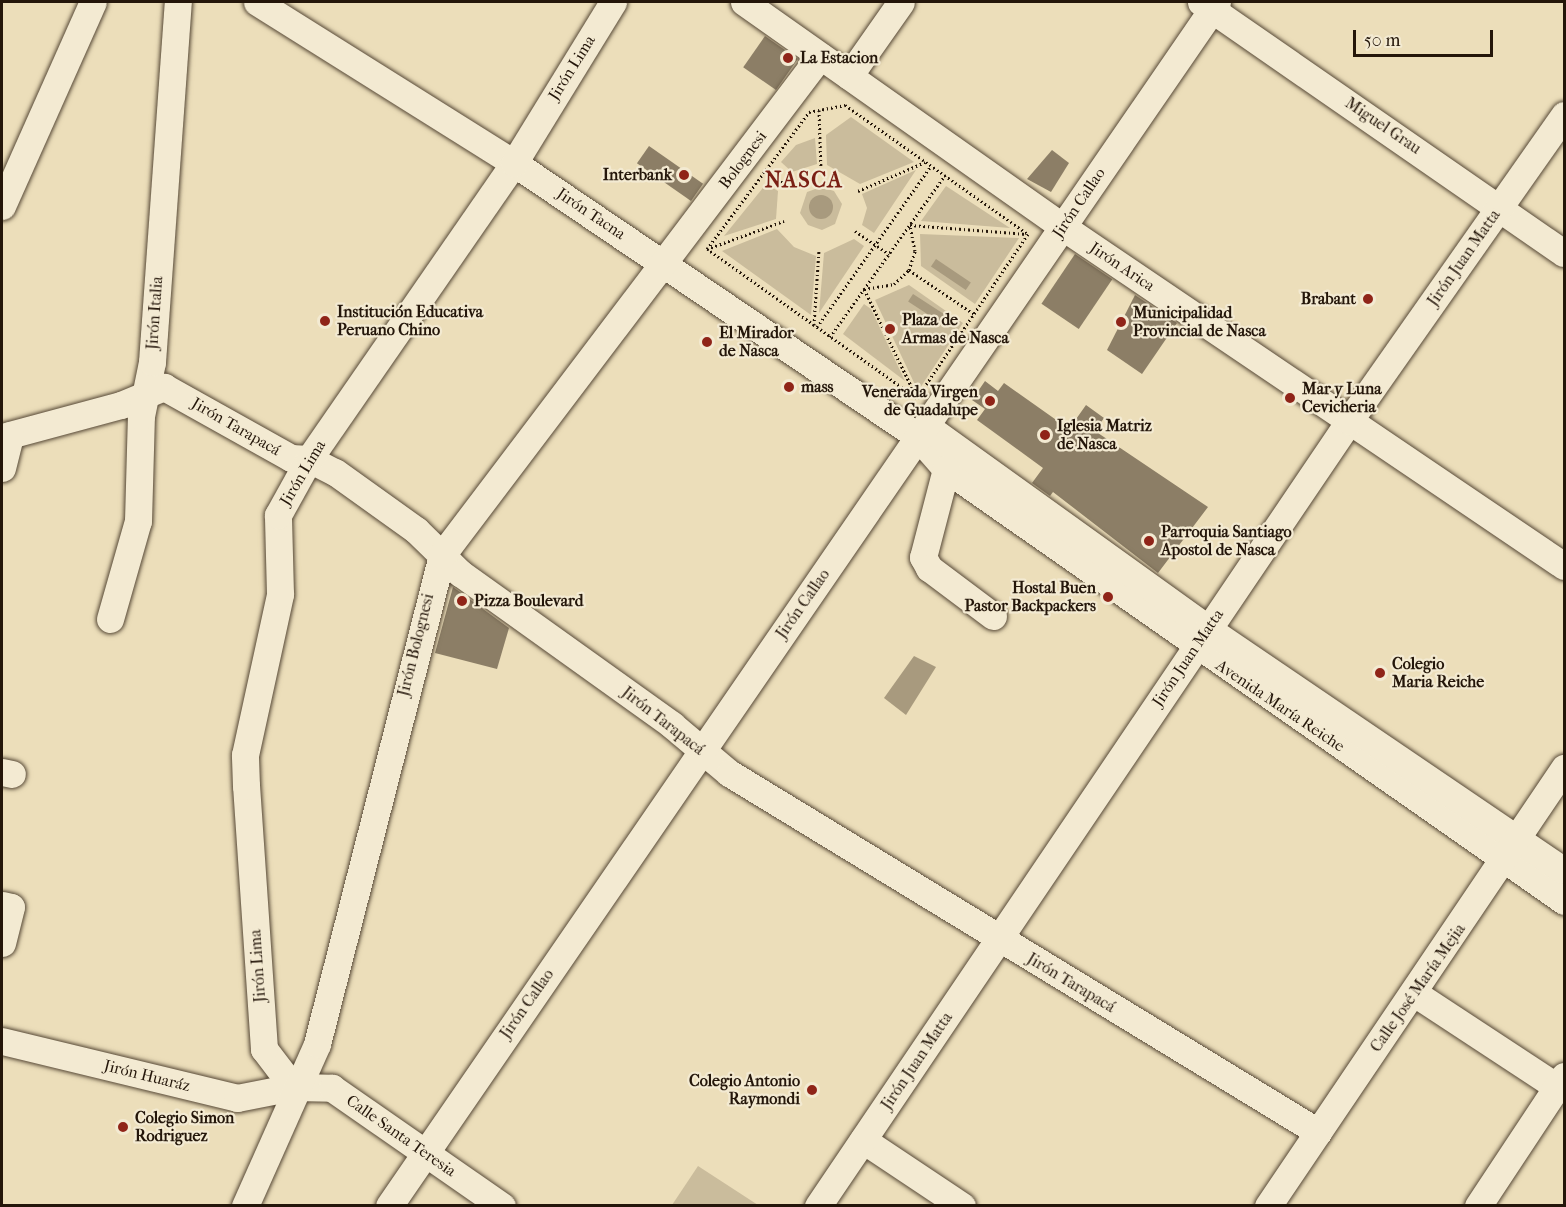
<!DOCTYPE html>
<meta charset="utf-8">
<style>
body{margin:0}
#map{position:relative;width:1566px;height:1207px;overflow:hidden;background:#ecdeba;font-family:"IM FELL French Canon",serif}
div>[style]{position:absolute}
.green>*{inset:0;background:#cabc9c}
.water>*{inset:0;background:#a89a7e;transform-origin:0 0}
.round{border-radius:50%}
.building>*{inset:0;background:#8c7e66;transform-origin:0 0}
.path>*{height:3px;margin-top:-1.5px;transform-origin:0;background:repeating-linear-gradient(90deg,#24160a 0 1.5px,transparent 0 4.5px)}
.roads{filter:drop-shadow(0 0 2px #564836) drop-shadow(0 0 2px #564836)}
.minor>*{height:27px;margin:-13.5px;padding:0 13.5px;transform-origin:13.5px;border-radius:13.5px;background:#f3ead2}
.dots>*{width:16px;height:16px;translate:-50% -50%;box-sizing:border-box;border:3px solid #f3ead2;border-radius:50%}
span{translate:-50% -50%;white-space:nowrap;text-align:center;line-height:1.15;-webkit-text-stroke:4.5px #f3ead2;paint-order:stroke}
.poi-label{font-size:16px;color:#24160a;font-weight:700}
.left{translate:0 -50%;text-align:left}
.right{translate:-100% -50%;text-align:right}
.street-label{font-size:16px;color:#24160a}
.district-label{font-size:22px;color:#7a1f14;font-weight:700;letter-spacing:1.5px}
.frame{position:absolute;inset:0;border:3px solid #24160a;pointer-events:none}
.scale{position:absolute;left:1353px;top:30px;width:140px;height:27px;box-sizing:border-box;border:3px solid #24160a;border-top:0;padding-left:8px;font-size:18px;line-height:21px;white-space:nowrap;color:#24160a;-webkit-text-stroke:4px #f3ead2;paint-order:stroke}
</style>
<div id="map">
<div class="green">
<div style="clip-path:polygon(851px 117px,914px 162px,860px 184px,827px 165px,826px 135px)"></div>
<div style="clip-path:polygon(815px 138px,817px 164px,792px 172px,781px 162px,796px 145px)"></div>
<div style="clip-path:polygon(916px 170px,874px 233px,862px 225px,867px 208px,862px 194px)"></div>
<div style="clip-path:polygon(766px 184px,778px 191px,776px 219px,724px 236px)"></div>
<div style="clip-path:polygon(946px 186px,1010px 228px,921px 221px)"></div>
<div style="clip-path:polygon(821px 187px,834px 191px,842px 204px,835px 224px,822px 230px,808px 225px,800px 213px,807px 192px)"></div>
<div style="clip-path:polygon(777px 229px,794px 247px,816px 256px,811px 315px,722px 251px)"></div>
<div style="clip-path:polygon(920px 234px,1019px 238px,975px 304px,921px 266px)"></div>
<div style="clip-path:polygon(854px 239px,864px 246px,819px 313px,824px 253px)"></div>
<div style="clip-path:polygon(909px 285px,963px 323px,918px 391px,875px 300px)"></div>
<div style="clip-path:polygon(864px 304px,871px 309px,905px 381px,843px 334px)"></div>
<div style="clip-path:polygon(698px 1166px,758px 1205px,672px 1205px)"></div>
</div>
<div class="water">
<div class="round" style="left:809px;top:195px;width:24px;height:24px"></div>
<div style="left:936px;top:259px;width:42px;height:9px;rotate:34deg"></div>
<div style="left:913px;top:294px;width:42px;height:9px;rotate:33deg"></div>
<div style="clip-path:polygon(914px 656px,936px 667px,906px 715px,884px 698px)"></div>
</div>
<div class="building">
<div style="left:765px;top:36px;width:40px;height:38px;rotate:35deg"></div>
<div style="left:649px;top:146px;width:66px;height:21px;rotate:35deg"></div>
<div style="clip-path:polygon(1052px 150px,1069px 163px,1051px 192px,1027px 179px)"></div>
<div style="left:1075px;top:254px;width:45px;height:60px;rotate:34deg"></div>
<div style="clip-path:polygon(1135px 295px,1177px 323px,1142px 374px,1107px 350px)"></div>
<div style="clip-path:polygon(985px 381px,998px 391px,1004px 383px,1069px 429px,1086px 405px,1104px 418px,1095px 431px,1208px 507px,1158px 573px,1053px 492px,1050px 496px,1032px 483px,1043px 468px,977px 420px,985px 409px,972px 400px)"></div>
<div style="clip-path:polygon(453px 587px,509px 628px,497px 669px,435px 653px)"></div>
</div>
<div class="path">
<div style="left:845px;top:105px;width:224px;rotate:35.2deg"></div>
<div style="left:1028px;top:234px;width:198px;rotate:124.1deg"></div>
<div style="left:917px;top:398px;width:257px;rotate:-144.6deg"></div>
<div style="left:707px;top:249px;width:171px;rotate:-53.3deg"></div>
<div style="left:809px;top:112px;width:37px;rotate:-11deg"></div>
<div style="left:819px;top:110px;width:59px;rotate:88.1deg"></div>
<div style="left:766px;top:171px;width:28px;rotate:35deg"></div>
<div style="left:858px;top:191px;width:73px;rotate:-23.4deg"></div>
<div style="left:855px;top:231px;width:41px;rotate:34.1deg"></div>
<div style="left:707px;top:249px;width:82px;rotate:-20deg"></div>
<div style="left:909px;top:270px;width:78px;rotate:34.1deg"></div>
<div style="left:814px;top:325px;width:76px;rotate:-86.2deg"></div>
<div style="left:817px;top:327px;width:197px;rotate:-54.7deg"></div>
<div style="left:830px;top:337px;width:199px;rotate:-54.6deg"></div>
<div style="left:916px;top:396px;width:119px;rotate:-115.9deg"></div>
<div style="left:864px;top:289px;width:30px;rotate:-9deg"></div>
<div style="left:894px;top:284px;width:21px;rotate:-43deg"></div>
<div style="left:909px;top:270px;width:20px;rotate:-72deg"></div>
<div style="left:915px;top:251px;width:26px;rotate:-101deg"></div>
<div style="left:910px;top:225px;width:117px;rotate:4.4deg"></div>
</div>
<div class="roads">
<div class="minor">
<div style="left:257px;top:2px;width:303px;rotate:32.1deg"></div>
<div style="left:514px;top:163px;width:488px;rotate:34.1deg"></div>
<div style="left:918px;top:437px;width:43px;rotate:48.8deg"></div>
<div style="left:946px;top:469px;width:754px;rotate:34.95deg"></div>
<div style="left:744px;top:2px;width:390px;rotate:35.2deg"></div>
<div style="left:1063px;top:227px;width:605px;rotate:34.08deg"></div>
<div style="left:1201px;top:2px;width:441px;rotate:34.7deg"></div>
<div style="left:849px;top:76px;width:90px;rotate:-54.9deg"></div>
<div style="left:2px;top:206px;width:223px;rotate:-66deg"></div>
<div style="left:926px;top:426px;width:347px;rotate:35.7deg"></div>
<div style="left:1208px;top:629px;width:430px;rotate:34.2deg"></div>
<div style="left:2px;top:437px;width:123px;rotate:-15.1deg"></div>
<div style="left:121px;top:405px;width:47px;rotate:-22.7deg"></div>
<div style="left:164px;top:387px;width:145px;rotate:29.2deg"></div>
<div style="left:291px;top:458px;width:18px;rotate:3deg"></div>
<div style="left:309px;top:459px;width:29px;rotate:27deg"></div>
<div style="left:335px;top:472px;width:100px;rotate:35.6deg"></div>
<div style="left:416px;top:530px;width:62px;rotate:44.3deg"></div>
<div style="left:460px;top:573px;width:261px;rotate:35.6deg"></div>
<div style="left:672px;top:725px;width:75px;rotate:40.1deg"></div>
<div style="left:729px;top:773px;width:690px;rotate:31.36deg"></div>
<div style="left:2px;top:468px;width:34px;rotate:-76deg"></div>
<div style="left:946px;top:469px;width:91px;rotate:104.6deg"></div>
<div style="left:923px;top:557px;width:13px;rotate:61deg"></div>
<div style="left:929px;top:568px;width:80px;rotate:36.9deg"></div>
<div style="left:110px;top:619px;width:102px;rotate:-74.1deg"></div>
<div style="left:138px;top:521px;width:105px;rotate:-88.4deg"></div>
<div style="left:141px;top:416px;width:55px;rotate:-78.5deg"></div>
<div style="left:152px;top:362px;width:361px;rotate:-85.9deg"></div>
<div style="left:2px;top:772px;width:10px;rotate:11deg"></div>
<div style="left:2px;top:905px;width:9px;rotate:13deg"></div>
<div style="left:11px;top:907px;width:37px;rotate:104deg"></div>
<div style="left:1414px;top:993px;width:171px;rotate:33.3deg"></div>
<div style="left:2px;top:1041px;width:242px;rotate:13.6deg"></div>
<div style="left:237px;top:1098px;width:57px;rotate:-11.1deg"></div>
<div style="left:293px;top:1087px;width:39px;rotate:1deg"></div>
<div style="left:332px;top:1088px;width:207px;rotate:34.8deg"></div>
<div style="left:293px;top:1087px;width:48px;rotate:-127.3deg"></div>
<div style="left:264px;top:1049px;width:264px;rotate:-93.9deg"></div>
<div style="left:246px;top:786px;width:31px;rotate:-92deg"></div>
<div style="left:245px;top:755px;width:165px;rotate:-77.7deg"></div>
<div style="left:280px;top:594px;width:79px;rotate:-91.5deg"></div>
<div style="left:278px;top:515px;width:64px;rotate:-61deg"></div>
<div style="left:309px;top:459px;width:360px;rotate:-55.3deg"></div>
<div style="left:514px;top:163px;width:189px;rotate:-58.4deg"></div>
<div style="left:863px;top:1140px;width:119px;rotate:33.7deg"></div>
<div style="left:245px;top:1206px;width:177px;rotate:-66deg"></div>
<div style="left:317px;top:1044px;width:505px;rotate:-75.66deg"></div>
<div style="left:442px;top:555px;width:626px;rotate:-52.86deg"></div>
<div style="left:389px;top:1206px;width:1461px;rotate:-55.48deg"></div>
<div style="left:818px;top:1206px;width:948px;rotate:-55.92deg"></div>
<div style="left:1349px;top:421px;width:374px;rotate:-54.9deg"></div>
<div style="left:1268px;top:1206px;width:529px;rotate:-55.95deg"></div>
<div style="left:1478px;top:1206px;width:156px;rotate:-56.5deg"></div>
</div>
</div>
<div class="dots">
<div style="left:788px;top:58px;background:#8f2418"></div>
<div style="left:684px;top:175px;background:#8f2418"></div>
<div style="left:1368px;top:299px;background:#8f2418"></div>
<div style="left:325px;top:321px;background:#8f2418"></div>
<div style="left:1121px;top:322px;background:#8f2418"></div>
<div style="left:890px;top:329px;background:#8f2418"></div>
<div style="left:707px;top:342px;background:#8f2418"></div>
<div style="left:789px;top:387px;background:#8f2418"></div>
<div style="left:1290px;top:398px;background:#8f2418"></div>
<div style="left:990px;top:401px;background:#8f2418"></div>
<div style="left:1045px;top:435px;background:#8f2418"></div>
<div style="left:1149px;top:541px;background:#8f2418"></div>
<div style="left:1108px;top:597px;background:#8f2418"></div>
<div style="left:462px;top:601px;background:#8f2418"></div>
<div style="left:1380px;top:673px;background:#8f2418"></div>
<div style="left:812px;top:1090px;background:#8f2418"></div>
<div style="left:123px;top:1127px;background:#8f2418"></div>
</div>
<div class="poi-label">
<span class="left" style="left:800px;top:58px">La Estacion</span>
<span class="right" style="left:672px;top:175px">Interbank</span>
<span class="right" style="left:1356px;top:299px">Brabant</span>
<span class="left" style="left:337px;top:321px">Institución Educativa<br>Peruano Chino</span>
<span class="left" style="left:1133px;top:322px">Municipalidad<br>Provincial de Nasca</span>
<span class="left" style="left:902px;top:329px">Plaza de<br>Armas de Nasca</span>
<span class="left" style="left:719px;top:342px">El Mirador<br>de Nasca</span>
<span class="left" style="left:801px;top:387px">mass</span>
<span class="left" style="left:1302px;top:398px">Mar y Luna<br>Cevicheria</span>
<span class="right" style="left:978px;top:401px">Venerada Virgen<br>de Guadalupe</span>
<span class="left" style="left:1057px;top:435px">Iglesia Matriz<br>de Nasca</span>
<span class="left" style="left:1161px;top:541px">Parroquia Santiago<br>Apostol de Nasca</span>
<span class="right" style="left:1096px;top:597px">Hostal Buen<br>Pastor Backpackers</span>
<span class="left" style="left:474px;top:601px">Pizza Boulevard</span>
<span class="left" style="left:1392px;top:673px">Colegio<br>Maria Reiche</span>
<span class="right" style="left:800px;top:1090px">Colegio Antonio<br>Raymondi</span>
<span class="left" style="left:135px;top:1127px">Colegio Simon<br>Rodriguez</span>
</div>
<div class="street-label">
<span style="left:572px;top:68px;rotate:-58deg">Jirón Lima</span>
<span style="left:1383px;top:126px;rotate:34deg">Miguel Grau</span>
<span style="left:743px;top:160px;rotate:-53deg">Bolognesi</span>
<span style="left:1079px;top:203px;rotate:-56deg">Jirón Callao</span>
<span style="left:591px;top:214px;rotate:34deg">Jirón Tacna</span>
<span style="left:1464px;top:258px;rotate:-55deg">Jirón Juan Matta</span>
<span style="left:1122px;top:267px;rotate:34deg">Jirón Arica</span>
<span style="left:155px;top:313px;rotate:-86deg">Jirón Italia</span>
<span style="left:236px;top:427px;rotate:30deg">Jirón Tarapacá</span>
<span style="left:303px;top:473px;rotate:-59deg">Jirón Lima</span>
<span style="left:803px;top:604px;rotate:-55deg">Jirón Callao</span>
<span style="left:416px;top:645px;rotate:-76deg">Jirón Bolognesi</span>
<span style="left:1188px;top:658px;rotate:-56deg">Jirón Juan Matta</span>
<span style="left:1280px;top:706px;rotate:34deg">Avenida María Reiche</span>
<span style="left:663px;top:721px;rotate:38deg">Jirón Tarapacá</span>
<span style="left:258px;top:966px;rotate:-94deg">Jirón Lima</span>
<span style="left:1071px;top:983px;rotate:31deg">Jirón Tarapacá</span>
<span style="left:1418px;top:988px;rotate:-55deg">Calle José María Mejia</span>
<span style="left:527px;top:1004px;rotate:-55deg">Jirón Callao</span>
<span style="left:917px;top:1061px;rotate:-56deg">Jirón Juan Matta</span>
<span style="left:147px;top:1076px;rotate:14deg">Jirón Huaráz</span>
<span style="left:401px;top:1136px;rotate:35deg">Calle Santa Teresia</span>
</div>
<div class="district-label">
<span style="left:804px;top:181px">NASCA</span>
</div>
<div class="frame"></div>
<div class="scale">50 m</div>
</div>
